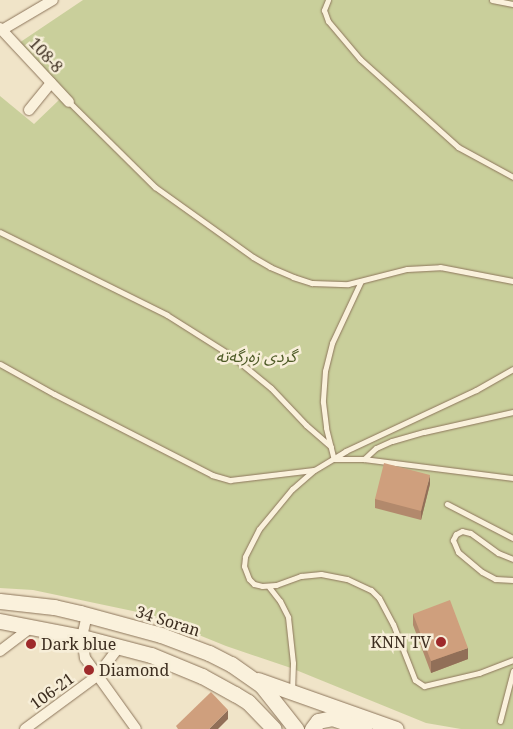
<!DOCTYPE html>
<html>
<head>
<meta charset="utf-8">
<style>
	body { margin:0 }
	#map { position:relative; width:513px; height:729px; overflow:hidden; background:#f0e4c8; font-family:"Noto Serif","Noto Sans Arabic",serif }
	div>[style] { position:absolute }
	.green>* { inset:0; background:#c9cf9b }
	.roads { filter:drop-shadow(0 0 1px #8d765c) drop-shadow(0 0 1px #8d765c) }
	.lane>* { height:5px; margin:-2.5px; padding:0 2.5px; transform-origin:2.5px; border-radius:2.5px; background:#faf1dc }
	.street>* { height:10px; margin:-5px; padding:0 5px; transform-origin:5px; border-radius:5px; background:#faf1dc }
	.secondary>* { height:15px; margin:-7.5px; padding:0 7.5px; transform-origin:7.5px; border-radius:7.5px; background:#faf1dc }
	.wall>* { inset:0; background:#b2896c }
	.shaded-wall>* { inset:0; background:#916f58 }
	.building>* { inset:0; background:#cf9f7d }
	.dots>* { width:14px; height:14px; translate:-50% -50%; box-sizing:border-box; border:2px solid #f7eed8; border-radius:50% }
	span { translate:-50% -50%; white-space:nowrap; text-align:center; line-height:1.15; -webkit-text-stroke:5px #f7eed8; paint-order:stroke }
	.street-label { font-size:16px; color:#3d2e20 }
	.park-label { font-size:16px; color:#4d5a26; font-style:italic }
	.poi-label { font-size:16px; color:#3d2e20 }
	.right { translate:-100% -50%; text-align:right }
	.left { translate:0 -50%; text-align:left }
</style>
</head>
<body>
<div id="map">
	<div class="green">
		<div style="clip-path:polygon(83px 0,513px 0,513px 729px,461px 729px,426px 723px,291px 668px,226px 646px,147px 614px,33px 590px,0 588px,0 96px,34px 124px,59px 100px,16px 45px)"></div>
	</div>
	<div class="roads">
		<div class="lane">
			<div style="left:328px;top:0;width:11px;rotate:112deg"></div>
			<div style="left:324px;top:10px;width:12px;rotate:70deg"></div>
			<div style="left:328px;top:21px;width:50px;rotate:49.9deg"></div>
			<div style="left:360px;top:59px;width:132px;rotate:41.9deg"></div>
			<div style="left:458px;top:147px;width:63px;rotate:28.6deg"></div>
			<div style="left:492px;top:0;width:21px;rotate:11deg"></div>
			<div style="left:69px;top:102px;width:121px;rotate:44.7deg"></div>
			<div style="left:155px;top:187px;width:120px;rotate:35.5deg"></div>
			<div style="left:253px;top:257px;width:20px;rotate:30deg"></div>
			<div style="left:270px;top:267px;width:25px;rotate:23deg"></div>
			<div style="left:293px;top:277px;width:20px;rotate:18deg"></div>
			<div style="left:312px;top:283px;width:36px;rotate:2deg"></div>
			<div style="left:348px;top:284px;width:61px;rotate:-14.3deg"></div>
			<div style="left:407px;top:269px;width:33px;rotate:-3deg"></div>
			<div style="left:440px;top:267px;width:74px;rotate:10.9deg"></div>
			<div style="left:0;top:232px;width:186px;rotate:26.4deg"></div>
			<div style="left:167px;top:315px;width:77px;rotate:32.2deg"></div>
			<div style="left:232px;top:356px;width:50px;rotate:39.4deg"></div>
			<div style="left:271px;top:388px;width:51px;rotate:46.6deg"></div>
			<div style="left:306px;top:425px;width:33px;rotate:41deg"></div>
			<div style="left:361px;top:281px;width:68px;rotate:115.1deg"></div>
			<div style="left:332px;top:343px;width:29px;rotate:104deg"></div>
			<div style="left:325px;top:371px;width:31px;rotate:94deg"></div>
			<div style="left:323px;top:402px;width:26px;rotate:83deg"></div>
			<div style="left:326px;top:428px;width:32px;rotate:76deg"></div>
			<div style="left:334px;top:459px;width:30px"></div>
			<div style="left:364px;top:459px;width:150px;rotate:7.3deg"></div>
			<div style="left:0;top:364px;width:62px;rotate:29.1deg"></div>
			<div style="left:54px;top:394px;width:178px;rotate:27.1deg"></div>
			<div style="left:212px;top:475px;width:19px;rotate:16deg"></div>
			<div style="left:230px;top:480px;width:84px;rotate:-6.9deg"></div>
			<div style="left:513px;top:369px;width:43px;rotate:150.4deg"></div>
			<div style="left:476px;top:390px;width:144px;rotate:154.9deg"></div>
			<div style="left:346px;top:451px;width:37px;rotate:149deg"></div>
			<div style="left:314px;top:470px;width:29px;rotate:139deg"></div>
			<div style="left:292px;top:489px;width:52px;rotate:129.5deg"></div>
			<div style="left:259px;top:529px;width:31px;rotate:117deg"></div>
			<div style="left:245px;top:557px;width:9px;rotate:96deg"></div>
			<div style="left:244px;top:566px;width:14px;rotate:69deg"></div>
			<div style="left:249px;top:579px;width:7px;rotate:45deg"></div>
			<div style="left:254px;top:584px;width:8px;rotate:14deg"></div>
			<div style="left:262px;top:586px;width:14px;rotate:-4deg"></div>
			<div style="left:276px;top:585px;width:27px;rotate:-20deg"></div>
			<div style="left:301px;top:576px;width:20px;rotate:-6deg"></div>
			<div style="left:321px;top:574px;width:26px;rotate:11deg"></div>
			<div style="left:347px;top:579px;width:26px;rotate:25deg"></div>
			<div style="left:371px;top:590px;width:11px;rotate:45deg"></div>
			<div style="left:379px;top:598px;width:30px;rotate:62deg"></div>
			<div style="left:393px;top:624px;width:60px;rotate:68.6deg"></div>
			<div style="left:415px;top:680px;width:11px;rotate:34deg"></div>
			<div style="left:424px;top:686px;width:57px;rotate:-13.3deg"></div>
			<div style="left:479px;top:673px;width:36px;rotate:-21deg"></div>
			<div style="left:364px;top:459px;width:16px;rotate:-43deg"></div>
			<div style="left:376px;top:448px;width:17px;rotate:-24deg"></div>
			<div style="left:392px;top:441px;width:33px;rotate:-16deg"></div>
			<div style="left:424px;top:432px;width:91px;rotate:-12.7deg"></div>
			<div style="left:447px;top:504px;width:74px;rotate:27.3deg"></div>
			<div style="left:513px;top:559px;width:16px;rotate:-158deg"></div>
			<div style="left:498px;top:553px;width:34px;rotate:-144deg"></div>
			<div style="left:470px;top:533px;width:8px;rotate:-166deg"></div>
			<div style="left:462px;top:531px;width:7px;rotate:153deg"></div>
			<div style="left:456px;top:534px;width:7px;rotate:117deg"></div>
			<div style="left:453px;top:540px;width:13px;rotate:67deg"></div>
			<div style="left:458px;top:552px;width:31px;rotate:40deg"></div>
			<div style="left:482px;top:572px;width:15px;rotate:28deg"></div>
			<div style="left:495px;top:579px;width:18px;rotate:3deg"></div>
			<div style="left:269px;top:587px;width:18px;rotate:52deg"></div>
			<div style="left:280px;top:601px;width:18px;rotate:63deg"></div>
			<div style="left:288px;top:617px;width:46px;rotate:83.8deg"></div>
			<div style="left:293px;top:663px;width:27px;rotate:92deg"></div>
			<div style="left:500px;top:721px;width:52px;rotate:-75.4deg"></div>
		</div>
		<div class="street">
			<div style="left:0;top:28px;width:101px;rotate:47deg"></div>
			<div style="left:2px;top:30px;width:59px;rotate:-30.5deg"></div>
			<div style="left:29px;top:110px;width:35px;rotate:-51deg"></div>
			<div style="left:87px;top:615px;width:23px;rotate:103deg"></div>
			<div style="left:82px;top:637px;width:21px;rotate:82deg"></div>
			<div style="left:85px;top:658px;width:87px;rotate:54.3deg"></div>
			<div style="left:0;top:651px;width:41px;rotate:-37.1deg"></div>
			<div style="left:25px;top:729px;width:89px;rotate:-36.4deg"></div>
			<div style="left:97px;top:676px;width:38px;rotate:-53deg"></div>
		</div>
		<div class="secondary">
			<div style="left:0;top:601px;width:54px;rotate:6.3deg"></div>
			<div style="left:54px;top:607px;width:27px;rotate:13deg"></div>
			<div style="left:80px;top:613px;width:84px;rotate:15.2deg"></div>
			<div style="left:161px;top:635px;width:51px;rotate:20.6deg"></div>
			<div style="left:209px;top:653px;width:25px;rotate:27deg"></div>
			<div style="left:231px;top:664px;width:38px;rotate:35deg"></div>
			<div style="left:262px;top:686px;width:55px;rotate:51.7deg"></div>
			<div style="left:0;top:621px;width:84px;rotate:11deg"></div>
			<div style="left:82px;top:637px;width:71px;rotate:14.6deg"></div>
			<div style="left:151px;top:655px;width:55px;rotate:22.4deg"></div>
			<div style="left:202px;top:676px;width:38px;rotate:29deg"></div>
			<div style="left:235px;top:694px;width:15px;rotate:32deg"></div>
			<div style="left:248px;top:702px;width:37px;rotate:46deg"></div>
			<div style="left:258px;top:680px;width:146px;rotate:19.5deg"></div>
			<div style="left:312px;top:729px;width:10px;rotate:-53deg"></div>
			<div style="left:318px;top:721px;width:14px;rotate:-12deg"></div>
			<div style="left:332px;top:718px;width:34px;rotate:19deg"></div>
		</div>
	</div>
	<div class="wall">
		<div style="clip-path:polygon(430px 484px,421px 520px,375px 508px,375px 499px)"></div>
		<div style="clip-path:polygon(413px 614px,468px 659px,431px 673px,413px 625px)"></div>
	</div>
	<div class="shaded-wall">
		<div style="clip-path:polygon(430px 475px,430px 484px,421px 520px,421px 511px)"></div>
		<div style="clip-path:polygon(468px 648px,468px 659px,431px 673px,431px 661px)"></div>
		<div style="clip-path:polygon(228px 710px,228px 719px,218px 729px,209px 729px)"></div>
	</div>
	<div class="building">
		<div style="clip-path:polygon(384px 463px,430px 475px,421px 511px,375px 499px)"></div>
		<div style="clip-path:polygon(450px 600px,468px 648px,431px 661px,413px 614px)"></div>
		<div style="clip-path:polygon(211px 692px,228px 710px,209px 729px,178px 729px,176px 726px)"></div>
	</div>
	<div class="dots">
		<div style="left:441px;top:642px;background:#9e2a2b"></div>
		<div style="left:31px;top:644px;background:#9e2a2b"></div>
		<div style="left:89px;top:670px;background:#9e2a2b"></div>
	</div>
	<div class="street-label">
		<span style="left:46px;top:55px;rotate:47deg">108-8</span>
		<span style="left:168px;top:621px;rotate:18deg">34 Soran</span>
		<span style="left:52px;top:691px;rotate:-36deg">106-21</span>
	</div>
	<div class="park-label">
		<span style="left:256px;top:356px">گردی زەرگەتە</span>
	</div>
	<div class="poi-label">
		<span class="right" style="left:431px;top:642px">KNN TV</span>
		<span class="left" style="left:41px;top:644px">Dark blue</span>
		<span class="left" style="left:99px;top:670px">Diamond</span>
	</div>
</div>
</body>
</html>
